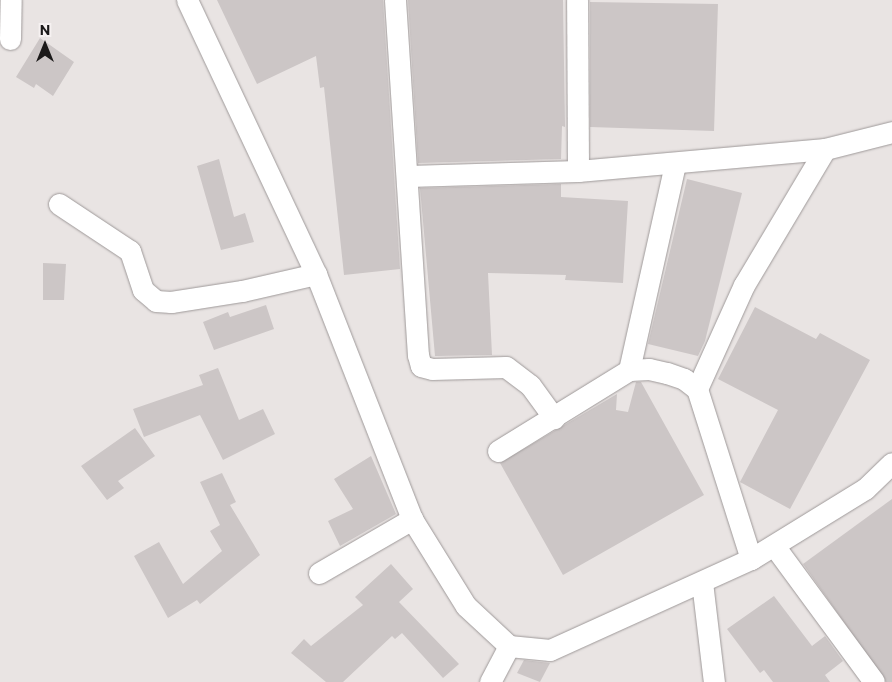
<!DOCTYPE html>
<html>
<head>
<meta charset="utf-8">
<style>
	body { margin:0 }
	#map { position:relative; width:892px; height:682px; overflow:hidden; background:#e9e4e3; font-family:Commissioner,sans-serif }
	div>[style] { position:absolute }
	.building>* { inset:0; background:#ccc6c6 }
	.roads { filter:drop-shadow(0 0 1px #9e9999) drop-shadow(0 0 1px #9e9999) }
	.minor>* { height:21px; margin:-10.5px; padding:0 10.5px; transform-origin:10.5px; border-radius:10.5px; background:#fff }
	span { translate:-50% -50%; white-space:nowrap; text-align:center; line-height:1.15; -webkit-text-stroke:4px #f6f1f1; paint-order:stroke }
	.north { position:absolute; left:20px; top:20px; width:50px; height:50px; -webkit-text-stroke:4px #f6f1f1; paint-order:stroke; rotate:0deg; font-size:14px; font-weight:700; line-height:20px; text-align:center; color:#1c1a1a }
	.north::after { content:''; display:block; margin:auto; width:18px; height:22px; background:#1c1a1a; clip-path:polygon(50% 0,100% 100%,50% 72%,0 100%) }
</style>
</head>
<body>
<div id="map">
	<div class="building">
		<div style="clip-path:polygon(217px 0,383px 0,400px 269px,344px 275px,324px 87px,320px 88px,316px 56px,257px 84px)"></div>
		<div style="clip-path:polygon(408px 0,563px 0,565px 127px,562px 126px,561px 159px,418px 163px)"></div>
		<div style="clip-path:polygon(590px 2px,718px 4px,714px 131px,590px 127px)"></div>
		<div style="clip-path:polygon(40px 38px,74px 62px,53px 96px,36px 84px,34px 88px,16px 77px)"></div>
		<div style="clip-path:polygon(219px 159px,234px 217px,245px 213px,254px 242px,221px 250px,197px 166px)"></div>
		<div style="clip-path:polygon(687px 179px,742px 193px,705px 341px,698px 356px,648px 344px)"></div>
		<div style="clip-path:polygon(561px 184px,561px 197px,628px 201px,623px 283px,565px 280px,566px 275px,488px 273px,492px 355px,435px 356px,420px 188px)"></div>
		<div style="clip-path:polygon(43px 263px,66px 264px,64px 300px,43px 300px)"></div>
		<div style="clip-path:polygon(266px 305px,274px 329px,214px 350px,203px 322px,228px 312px,230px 317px)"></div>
		<div style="clip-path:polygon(755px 307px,816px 339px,820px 333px,870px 360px,790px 509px,740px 482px,778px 410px,718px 379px)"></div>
		<div style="clip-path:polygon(218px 368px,239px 420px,263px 409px,275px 434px,223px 460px,200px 415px,144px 437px,133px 409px,203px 385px,199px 375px)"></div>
		<div style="clip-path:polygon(636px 382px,641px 382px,704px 495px,563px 575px,500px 463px,617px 394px,616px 410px,628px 412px)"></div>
		<div style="clip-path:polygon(135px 428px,155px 456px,118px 481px,124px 488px,107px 500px,81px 466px)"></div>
		<div style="clip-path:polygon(371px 456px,396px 514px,340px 546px,328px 521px,353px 509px,334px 479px)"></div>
		<div style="clip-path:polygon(222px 473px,236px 502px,230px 505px,260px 555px,200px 604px,197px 600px,168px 618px,134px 556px,159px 542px,183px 584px,222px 551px,210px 531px,220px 525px,200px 482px)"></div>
		<div style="clip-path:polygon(892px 499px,892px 682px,886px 682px,803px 564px)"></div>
		<div style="clip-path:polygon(391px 564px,413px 589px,399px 602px,459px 664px,443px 678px,402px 633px,395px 639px,392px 636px,343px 682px,326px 682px,291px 653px,304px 639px,311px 646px,363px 605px,355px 597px)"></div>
		<div style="clip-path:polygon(774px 596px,812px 646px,825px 636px,843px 661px,825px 675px,830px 682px,773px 682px,764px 670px,760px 673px,727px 629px)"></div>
		<div style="clip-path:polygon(524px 660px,550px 663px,540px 682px,517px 673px)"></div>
	</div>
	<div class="roads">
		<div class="minor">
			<div style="left:187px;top:0;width:303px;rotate:64.8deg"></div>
			<div style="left:316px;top:274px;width:263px;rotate:68.6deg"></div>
			<div style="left:412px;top:519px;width:102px;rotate:58.2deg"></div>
			<div style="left:466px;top:606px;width:59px;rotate:42.9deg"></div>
			<div style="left:509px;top:646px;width:41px;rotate:5.6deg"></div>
			<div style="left:550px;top:650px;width:221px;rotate:-24.4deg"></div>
			<div style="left:751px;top:559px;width:134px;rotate:-31.6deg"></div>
			<div style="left:865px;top:489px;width:37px;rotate:-44deg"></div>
			<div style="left:395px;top:0;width:356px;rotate:86.3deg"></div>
			<div style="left:418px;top:355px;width:11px;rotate:75deg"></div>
			<div style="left:421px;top:366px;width:11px;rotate:15deg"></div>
			<div style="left:432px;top:369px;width:74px;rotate:-1.5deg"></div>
			<div style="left:506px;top:367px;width:30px;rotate:37deg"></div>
			<div style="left:530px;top:385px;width:41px;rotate:54deg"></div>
			<div style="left:10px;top:39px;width:39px;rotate:-89deg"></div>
			<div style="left:578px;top:171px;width:248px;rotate:-5.1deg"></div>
			<div style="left:825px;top:149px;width:69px;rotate:-14.2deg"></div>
			<div style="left:408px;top:176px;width:170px;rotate:-1.7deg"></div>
			<div style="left:578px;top:171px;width:171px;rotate:-90.3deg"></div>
			<div style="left:59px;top:204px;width:85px;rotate:33.5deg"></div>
			<div style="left:130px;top:251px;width:41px;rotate:71.6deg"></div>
			<div style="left:143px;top:290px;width:17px;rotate:40deg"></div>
			<div style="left:156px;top:301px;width:15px;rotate:4deg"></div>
			<div style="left:171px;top:302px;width:72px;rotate:-8.8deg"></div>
			<div style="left:242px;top:291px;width:76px;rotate:-12.9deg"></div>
			<div style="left:629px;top:370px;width:211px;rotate:-77.4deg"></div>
			<div style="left:498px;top:451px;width:154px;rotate:-31.7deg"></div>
			<div style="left:629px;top:370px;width:20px;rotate:-3deg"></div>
			<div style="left:649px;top:369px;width:18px;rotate:13deg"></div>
			<div style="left:667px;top:373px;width:18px;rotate:19deg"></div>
			<div style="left:684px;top:379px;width:16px;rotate:38deg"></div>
			<div style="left:775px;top:547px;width:167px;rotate:53.7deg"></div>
			<div style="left:751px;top:559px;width:178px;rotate:-107.6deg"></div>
			<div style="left:697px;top:389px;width:114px;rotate:-65.7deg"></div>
			<div style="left:744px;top:285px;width:158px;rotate:-59.2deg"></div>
			<div style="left:319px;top:573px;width:108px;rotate:-30.1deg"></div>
			<div style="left:702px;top:582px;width:101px;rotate:83.2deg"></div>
			<div style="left:490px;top:682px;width:41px;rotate:-62.2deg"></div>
		</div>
	</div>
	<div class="north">N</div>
</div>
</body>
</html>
